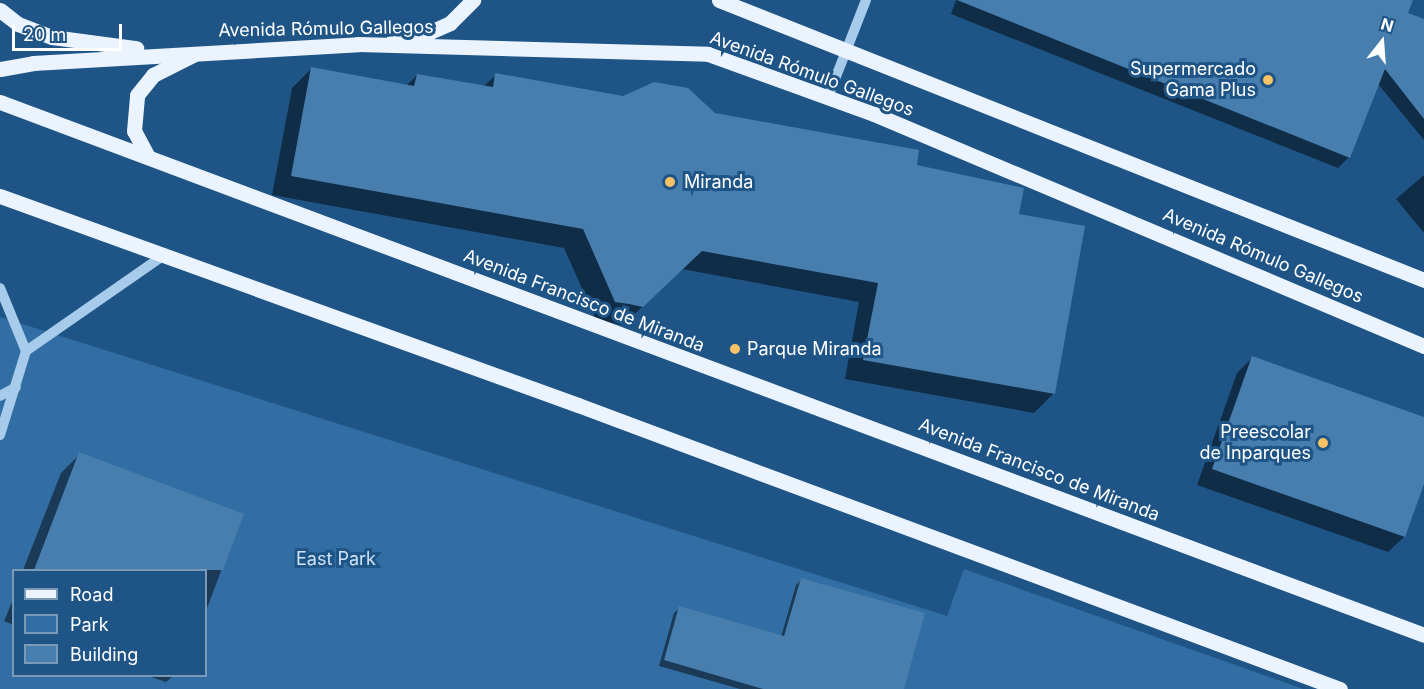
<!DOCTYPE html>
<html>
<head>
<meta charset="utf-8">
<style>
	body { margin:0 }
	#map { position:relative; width:1424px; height:689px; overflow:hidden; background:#1f5586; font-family:Inter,sans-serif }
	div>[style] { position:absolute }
	.green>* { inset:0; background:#326ea3 }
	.shadow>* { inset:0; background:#0007 }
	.building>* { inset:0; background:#477eae }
	.minor>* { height:10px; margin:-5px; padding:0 5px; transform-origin:5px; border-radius:5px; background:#a7cbea }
	.major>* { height:15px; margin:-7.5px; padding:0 7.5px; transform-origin:7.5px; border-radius:7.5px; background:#ebf4fe }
	.dots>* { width:16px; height:16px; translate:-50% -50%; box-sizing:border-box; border:3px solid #1f5586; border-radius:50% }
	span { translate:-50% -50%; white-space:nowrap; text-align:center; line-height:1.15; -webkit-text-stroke:6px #1f5586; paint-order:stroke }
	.street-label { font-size:18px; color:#fff }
	.poi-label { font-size:18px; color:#fff }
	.right { translate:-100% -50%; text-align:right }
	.left { translate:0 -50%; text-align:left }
	.park-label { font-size:18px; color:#cce3f8 }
	.legend { position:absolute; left:12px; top:569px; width:195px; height:108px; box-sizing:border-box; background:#1f5586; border:2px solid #7999b6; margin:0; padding:8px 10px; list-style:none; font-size:18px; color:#fff }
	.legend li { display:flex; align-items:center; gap:12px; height:30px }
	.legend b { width:30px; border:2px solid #7999b6 }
	.north { position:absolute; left:1352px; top:12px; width:60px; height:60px; -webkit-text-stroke:4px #1f5586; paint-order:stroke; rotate:17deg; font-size:16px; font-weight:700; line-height:24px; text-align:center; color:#fff }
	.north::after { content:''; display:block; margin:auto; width:21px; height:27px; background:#fff; clip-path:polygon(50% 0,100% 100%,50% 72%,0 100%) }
	.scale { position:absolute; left:12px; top:24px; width:110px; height:27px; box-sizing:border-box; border:3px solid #fff; border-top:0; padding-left:8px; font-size:18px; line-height:21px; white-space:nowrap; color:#fff; -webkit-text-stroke:4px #1f5586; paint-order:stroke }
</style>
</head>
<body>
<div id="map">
	<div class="green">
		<div style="clip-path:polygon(evenodd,0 317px,947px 616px,964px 569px,1303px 689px,0 689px,0 317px,14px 570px,206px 570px,206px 676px,14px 676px,14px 570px)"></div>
	</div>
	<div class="shadow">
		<div style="clip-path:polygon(956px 0,1411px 0,1406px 14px,1424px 21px,1424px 140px,1378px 84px,1349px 157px,1338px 168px,951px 14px)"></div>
		<div style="clip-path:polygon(311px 69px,406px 86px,417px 75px,483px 87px,496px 75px,714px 114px,915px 166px,1022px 189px,1017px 215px,1053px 394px,1034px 413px,845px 379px,859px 302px,682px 269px,623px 325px,596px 320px,564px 248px,272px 195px,292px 88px)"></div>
		<div style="clip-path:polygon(1424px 175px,1424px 233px,1396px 199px)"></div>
		<div style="clip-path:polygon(1253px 357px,1424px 418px,1424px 479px,1404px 537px,1388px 552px,1197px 485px,1237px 373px)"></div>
		<div style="clip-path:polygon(80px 454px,242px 515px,206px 611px,206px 570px,23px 570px,61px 473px)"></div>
		<div style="clip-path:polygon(801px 580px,902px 689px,740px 689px,659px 666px,674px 613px,680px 608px,781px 637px,796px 585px)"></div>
		<div style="clip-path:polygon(14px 597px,14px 625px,4px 621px)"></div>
		<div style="clip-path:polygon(148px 676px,173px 676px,166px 682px)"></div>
	</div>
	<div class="building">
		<div style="clip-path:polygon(957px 0,1413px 0,1408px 13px,1424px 19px,1424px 119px,1385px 69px,1350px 158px)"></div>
		<div style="clip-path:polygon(311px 67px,414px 86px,417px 74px,493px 87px,495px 73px,623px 96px,654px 82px,688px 88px,715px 113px,919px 150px,917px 165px,1024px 188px,1019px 214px,1085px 226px,1055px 394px,863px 360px,878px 283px,702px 251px,643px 307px,629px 304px,615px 302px,583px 229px,291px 176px)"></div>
		<div style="clip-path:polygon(1252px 356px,1424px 417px,1424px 484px,1405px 537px,1212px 469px)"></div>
		<div style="clip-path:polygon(79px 452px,244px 514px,223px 570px,34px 570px)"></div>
		<div style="clip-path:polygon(801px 578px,925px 613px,904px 689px,763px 689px,664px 660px,679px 606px,784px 636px)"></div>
	</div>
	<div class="minor">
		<div style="left:828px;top:97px;width:104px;rotate:-68.6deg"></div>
		<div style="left:0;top:288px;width:68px;rotate:67.6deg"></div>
		<div style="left:26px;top:351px;width:88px;rotate:107.2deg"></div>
		<div style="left:26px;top:351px;width:168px;rotate:-34.8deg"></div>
		<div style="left:0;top:396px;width:18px;rotate:-29deg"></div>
	</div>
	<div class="major">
		<div style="left:719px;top:0;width:759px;rotate:21.66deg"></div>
		<div style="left:0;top:10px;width:23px;rotate:38deg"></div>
		<div style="left:18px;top:24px;width:36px;rotate:21deg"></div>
		<div style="left:52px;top:37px;width:85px;rotate:7.5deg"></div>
		<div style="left:394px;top:38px;width:36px;rotate:-9deg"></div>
		<div style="left:430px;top:32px;width:22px;rotate:-24deg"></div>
		<div style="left:450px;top:23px;width:33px;rotate:-45deg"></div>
		<div style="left:0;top:69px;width:34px;rotate:-10deg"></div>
		<div style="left:33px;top:63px;width:326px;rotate:-3.3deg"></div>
		<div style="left:358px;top:44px;width:350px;rotate:1.6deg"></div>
		<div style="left:708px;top:54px;width:177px;rotate:19.9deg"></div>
		<div style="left:874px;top:114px;width:597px;rotate:22.87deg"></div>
		<div style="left:0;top:102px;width:1520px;rotate:20.52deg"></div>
		<div style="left:147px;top:155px;width:27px;rotate:-118deg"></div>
		<div style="left:134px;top:131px;width:36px;rotate:-85deg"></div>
		<div style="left:137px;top:95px;width:26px;rotate:-51deg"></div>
		<div style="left:153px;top:75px;width:45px;rotate:-26.6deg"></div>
		<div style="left:0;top:196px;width:615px;rotate:19.88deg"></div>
		<div style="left:578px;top:405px;width:813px;rotate:20.44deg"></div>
	</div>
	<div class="dots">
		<div style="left:1268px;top:80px;background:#f9c267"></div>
		<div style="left:670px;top:182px;background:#f9c267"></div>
		<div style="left:735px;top:349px;background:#f9c267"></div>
		<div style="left:1323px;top:443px;background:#f9c267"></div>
	</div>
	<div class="street-label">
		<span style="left:326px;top:29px;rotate:-1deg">Avenida Rómulo Gallegos</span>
		<span style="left:812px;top:74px;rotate:20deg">Avenida Rómulo Gallegos</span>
		<span style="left:1263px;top:256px;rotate:23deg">Avenida Rómulo Gallegos</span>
		<span style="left:584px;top:301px;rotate:21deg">Avenida Francisco de Miranda</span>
		<span style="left:1039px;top:470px;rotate:21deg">Avenida Francisco de Miranda</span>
	</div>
	<div class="poi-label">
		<span class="right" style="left:1256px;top:80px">Supermercado<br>Gama Plus</span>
		<span class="left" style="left:684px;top:182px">Miranda</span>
		<span class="left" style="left:747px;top:349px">Parque Miranda</span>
		<span class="right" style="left:1311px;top:443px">Preescolar<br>de Inparques</span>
	</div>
	<div class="park-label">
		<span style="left:336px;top:559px">East Park</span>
	</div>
	<ul class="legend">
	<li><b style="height:8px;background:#ebf4fe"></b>Road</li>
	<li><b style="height:16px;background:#326ea3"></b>Park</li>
	<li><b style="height:16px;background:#477eae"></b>Building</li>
	</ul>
	<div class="north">N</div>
	<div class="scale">20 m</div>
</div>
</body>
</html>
